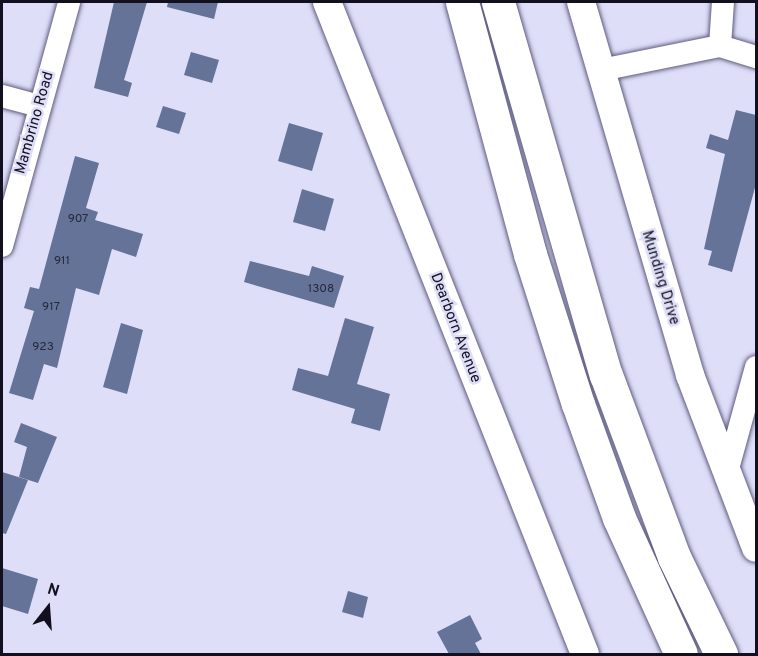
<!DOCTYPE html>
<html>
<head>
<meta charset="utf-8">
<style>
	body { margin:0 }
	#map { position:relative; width:758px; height:656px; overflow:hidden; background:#dedef8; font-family:Overpass,sans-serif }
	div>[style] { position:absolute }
	.building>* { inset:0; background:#647397 }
	.roads { filter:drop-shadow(0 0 2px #5e5c81) drop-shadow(0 0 2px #5e5c81) }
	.minor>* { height:22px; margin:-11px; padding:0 11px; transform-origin:11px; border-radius:11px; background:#fff }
	.major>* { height:28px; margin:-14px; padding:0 14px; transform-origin:14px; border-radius:14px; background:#fff }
	.highway>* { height:33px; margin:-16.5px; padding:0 16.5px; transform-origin:16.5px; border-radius:16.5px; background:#fff }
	span { translate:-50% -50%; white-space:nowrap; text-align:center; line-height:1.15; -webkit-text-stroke:5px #dedef8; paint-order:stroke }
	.number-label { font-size:12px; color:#26293d }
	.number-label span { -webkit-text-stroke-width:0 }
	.street-label { font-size:15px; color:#12101f }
	.frame { position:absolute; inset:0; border:3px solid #12101f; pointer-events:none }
	.north { position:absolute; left:18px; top:578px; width:60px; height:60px; -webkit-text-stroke:4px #dedef8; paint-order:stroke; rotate:17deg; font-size:16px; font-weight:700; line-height:24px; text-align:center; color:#12101f }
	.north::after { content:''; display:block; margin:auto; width:21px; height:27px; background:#12101f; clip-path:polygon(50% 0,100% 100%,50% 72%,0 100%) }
</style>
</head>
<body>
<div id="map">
	<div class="building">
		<div style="clip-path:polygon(114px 2px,147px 2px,124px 80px,132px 83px,128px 97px,94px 88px)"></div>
		<div style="clip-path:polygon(168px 2px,218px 2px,214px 19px,167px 7px)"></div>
		<div style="clip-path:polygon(191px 52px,219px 60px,212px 83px,184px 75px)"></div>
		<div style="clip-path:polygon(163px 106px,186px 113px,179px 134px,156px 127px)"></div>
		<div style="clip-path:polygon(736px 110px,756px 115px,756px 184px,732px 272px,708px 265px,712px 251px,704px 249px,725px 154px,706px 148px,710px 134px,728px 140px)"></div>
		<div style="clip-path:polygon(289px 123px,323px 133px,312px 171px,278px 161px)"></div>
		<div style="clip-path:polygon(75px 156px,99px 163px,86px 208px,98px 212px,95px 220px,143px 234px,136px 257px,112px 249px,99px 295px,76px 288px,57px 368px,44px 364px,33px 400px,9px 393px,34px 311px,24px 308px,30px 287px,39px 289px)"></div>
		<div style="clip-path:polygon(302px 189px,334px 199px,325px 231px,293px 222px)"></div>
		<div style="clip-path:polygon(250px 261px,309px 276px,312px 266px,344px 276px,334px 308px,244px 282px)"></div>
		<div style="clip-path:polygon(345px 318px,374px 327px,357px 384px,390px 394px,380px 431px,351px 423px,355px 409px,292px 390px,298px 368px,328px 376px)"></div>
		<div style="clip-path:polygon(121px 323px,143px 330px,127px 394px,103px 387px)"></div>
		<div style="clip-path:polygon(21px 423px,57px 437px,38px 483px,19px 477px,27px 447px,14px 442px)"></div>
		<div style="clip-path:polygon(2px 472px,28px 480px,6px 534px,2px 533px)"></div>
		<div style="clip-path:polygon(2px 568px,38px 579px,28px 614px,2px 606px)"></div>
		<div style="clip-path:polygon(348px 591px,368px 597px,363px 618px,342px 612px)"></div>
		<div style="clip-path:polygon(470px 615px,482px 639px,475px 643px,481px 654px,449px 654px,437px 632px)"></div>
	</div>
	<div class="roads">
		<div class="minor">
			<div style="left:720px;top:46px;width:44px;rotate:-86.1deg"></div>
			<div style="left:601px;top:70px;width:121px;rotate:-11.4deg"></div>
			<div style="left:720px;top:46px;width:38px;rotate:17deg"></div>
			<div style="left:2px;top:96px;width:39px;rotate:15deg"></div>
			<div style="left:2px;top:246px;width:253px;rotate:-74.6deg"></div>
			<div style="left:726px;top:476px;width:113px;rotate:-74.6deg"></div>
		</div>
		<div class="major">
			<div style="left:327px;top:2px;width:701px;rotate:68.41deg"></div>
			<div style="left:581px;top:2px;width:389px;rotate:73.7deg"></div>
			<div style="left:690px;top:375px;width:185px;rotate:69.1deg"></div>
		</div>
		<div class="highway">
			<div style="left:462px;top:2px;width:261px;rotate:74.9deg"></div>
			<div style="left:530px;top:254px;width:157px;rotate:72.3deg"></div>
			<div style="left:578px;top:404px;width:121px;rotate:70.2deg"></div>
			<div style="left:619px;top:518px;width:149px;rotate:65.5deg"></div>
			<div style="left:498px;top:2px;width:388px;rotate:73.9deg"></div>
			<div style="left:606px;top:375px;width:194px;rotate:69.5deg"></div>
			<div style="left:674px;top:557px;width:108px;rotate:64.1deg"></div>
		</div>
	</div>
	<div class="number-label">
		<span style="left:78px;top:220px">907</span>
		<span style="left:62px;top:262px">911</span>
		<span style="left:321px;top:290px">1308</span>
		<span style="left:51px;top:308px">917</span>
		<span style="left:43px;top:348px">923</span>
	</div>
	<div class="street-label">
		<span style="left:35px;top:123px;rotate:-74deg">Mambrino Road</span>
		<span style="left:660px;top:278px;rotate:73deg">Munding Drive</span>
		<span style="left:455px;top:328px;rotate:69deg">Dearborn Avenue</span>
	</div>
	<div class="frame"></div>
	<div class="north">N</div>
</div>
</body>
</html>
